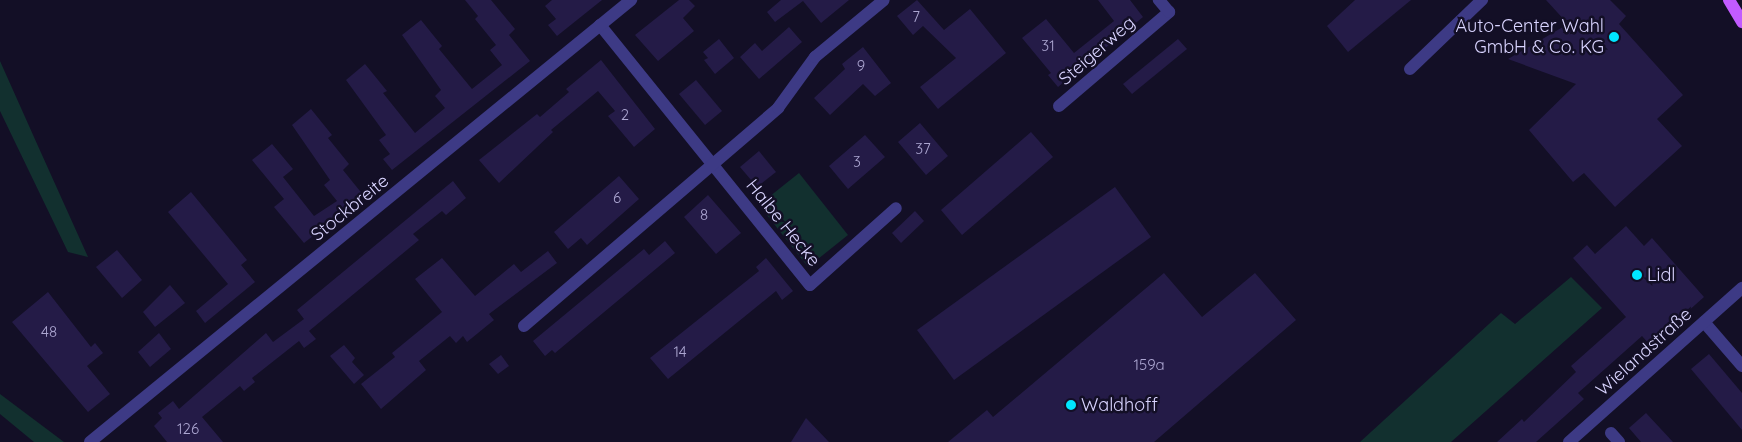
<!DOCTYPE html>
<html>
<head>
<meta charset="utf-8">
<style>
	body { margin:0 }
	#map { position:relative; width:1742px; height:442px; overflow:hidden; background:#130f26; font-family:Quicksand,sans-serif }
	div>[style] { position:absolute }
	.green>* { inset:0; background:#12302f }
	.building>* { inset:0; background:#241b47 }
	.minor>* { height:12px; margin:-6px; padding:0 6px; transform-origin:6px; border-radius:6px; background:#3d3a85 }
	.major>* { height:12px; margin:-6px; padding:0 6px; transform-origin:6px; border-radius:6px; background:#c25bff }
	.dots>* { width:14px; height:14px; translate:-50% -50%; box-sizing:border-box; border:2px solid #130f26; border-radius:50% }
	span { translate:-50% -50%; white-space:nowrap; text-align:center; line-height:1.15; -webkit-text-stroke:5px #130f26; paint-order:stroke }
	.number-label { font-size:15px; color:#aca6d1 }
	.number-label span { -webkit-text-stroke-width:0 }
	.poi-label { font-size:18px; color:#d9d4ff }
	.right { translate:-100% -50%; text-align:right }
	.left { translate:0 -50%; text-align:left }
	.street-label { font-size:18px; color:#d9d4ff }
</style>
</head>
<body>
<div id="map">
	<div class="green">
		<div style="clip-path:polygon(0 61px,38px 146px,88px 257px,68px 252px,0 111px)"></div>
		<div style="clip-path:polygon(799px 173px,848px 235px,808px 267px,759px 205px)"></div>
		<div style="clip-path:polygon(1571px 277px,1602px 308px,1451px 442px,1360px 442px,1501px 313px,1515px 324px)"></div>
		<div style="clip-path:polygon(0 394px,64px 442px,34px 442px,0 414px)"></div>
	</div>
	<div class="building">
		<div style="clip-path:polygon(465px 0,491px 0,515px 29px,509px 35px,530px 61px,392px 170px,383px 159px,390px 154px,379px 140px,386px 135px,346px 80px,365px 64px,387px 91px,383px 93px,415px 133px,445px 108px,435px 96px,441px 90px,402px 35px,421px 20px,442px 46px,439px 49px,472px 89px,502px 65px,490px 50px,496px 45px,475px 19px,478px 16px)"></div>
		<div style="clip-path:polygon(552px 0,602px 0,557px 36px,548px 25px,556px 19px,545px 6px)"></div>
		<div style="clip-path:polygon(679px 0,689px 0,695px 6px,683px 18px,694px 31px,658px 61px,635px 35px)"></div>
		<div style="clip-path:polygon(781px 0,849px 0,821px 23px,803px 1px,775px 22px,767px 12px)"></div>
		<div style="clip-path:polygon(917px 0,944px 30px,970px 9px,1006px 53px,938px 109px,920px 87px,956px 58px,923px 26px,913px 35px,897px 16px)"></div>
		<div style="clip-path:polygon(1098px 0,1130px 0,1143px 17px,1058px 87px,1048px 75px,1051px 73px,1022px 38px,1046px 19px,1074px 53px,1114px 21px)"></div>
		<div style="clip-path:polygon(1355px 0,1411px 0,1348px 52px,1327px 26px)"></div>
		<div style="clip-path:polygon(1546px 0,1610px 0,1626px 16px,1619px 24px,1683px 95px,1657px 119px,1682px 146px,1615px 207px,1584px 173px,1573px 182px,1529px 130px,1576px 84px,1508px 59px,1568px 24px)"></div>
		<div style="clip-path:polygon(789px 27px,802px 42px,759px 79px,740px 57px,755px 43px,762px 51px)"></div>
		<div style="clip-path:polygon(719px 39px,734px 58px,715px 74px,704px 60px,708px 58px,703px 52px)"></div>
		<div style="clip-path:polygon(1178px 39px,1187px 49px,1132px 94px,1123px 84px)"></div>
		<div style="clip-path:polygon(863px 47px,891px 83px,875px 96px,863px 84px,830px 115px,814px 98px,845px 69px,842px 64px)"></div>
		<div style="clip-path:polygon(601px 60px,655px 129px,634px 147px,608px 116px,615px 111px,598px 91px,551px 130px,553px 132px,499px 183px,479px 160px,537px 114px,540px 117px,569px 92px,566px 89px)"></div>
		<div style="clip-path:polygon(696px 80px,722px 111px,705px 125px,679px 94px)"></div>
		<div style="clip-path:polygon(311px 109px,332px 135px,328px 138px,349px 164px,343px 170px,364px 196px,304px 243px,274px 207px,284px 199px,252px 160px,272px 144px,293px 169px,283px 177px,314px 216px,337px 201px,324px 185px,330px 180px,292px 125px)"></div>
		<div style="clip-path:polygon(920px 123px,948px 156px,926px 175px,898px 142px)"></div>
		<div style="clip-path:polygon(1031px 132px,1053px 157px,962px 235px,941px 210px)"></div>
		<div style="clip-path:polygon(865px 135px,885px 157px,848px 189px,829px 166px)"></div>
		<div style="clip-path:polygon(759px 151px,776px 172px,757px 187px,740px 167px)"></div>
		<div style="clip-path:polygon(619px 176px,639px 199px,587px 245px,581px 238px,568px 249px,554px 232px)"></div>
		<div style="clip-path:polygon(453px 181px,466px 198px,446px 215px,442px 211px,413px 234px,419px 240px,309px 331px,316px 339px,304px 348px,299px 341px,252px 378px,255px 382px,244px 391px,240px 386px,202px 417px,223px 442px,167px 442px,154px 426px,162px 418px,158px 413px,173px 401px,179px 409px,266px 333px,273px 342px,304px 319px,297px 310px)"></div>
		<div style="clip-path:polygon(1115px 187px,1151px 237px,954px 380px,917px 330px)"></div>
		<div style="clip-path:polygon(191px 192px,247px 260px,241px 265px,255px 282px,205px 323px,196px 311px,228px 284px,168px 212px)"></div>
		<div style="clip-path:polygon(708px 195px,741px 233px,716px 254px,684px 217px)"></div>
		<div style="clip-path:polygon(915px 211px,924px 221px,901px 243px,892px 233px)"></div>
		<div style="clip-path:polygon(1626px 226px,1644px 246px,1652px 238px,1704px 297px,1650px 345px,1642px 336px,1578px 393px,1584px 399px,1536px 442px,1497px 442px,1522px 419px,1524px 422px,1576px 372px,1571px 366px,1626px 317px,1573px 258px,1587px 245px,1595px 254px)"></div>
		<div style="clip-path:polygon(665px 241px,675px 253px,555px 353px,552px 350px,545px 356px,533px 341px,644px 249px,649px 255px)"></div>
		<div style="clip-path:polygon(117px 250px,142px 280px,122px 298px,96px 267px)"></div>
		<div style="clip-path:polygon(548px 251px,557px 263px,489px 314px,494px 320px,467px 342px,463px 336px,456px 343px,450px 336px,419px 361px,426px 370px,381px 409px,361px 384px,395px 357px,392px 353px,442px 312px,415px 279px,442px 258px,475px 296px,514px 264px,521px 272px)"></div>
		<div style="clip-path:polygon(766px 258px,793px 291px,782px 300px,776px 291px,668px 379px,650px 358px,759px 271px,756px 267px)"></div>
		<div style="clip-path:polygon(1164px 273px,1202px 317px,1255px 273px,1296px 320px,1154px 442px,948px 442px,987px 410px,993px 417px)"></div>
		<div style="clip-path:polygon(170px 285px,185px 303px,155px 327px,143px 312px)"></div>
		<div style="clip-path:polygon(48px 292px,91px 347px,95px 343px,103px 353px,87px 366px,110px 394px,88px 412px,12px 322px)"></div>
		<div style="clip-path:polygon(159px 333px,171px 349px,150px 367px,138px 352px)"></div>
		<div style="clip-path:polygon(344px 345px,355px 358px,352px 362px,364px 375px,354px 384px,330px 356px)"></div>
		<div style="clip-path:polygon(1709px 354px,1742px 393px,1742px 430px,1691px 369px)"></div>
		<div style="clip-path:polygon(501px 355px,509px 366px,498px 374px,489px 364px)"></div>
		<div style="clip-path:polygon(1646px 413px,1673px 442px,1641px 442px,1629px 428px)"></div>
		<div style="clip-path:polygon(806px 418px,829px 442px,791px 442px)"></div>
	</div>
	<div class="minor">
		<div style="left:600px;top:25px;width:334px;rotate:51.1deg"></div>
		<div style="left:810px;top:285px;width:115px;rotate:-41.8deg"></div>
		<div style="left:1410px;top:69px;width:100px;rotate:-43.8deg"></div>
		<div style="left:1059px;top:106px;width:145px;rotate:-40.5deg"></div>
		<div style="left:1169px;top:12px;width:16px;rotate:-130deg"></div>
		<div style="left:1704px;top:322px;width:58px;rotate:49.2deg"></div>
		<div style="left:524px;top:326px;width:335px;rotate:-40.6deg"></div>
		<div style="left:778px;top:108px;width:63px;rotate:-54deg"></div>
		<div style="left:815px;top:57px;width:89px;rotate:-39.6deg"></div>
		<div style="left:1611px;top:433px;width:12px;rotate:48deg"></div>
		<div style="left:90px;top:442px;width:699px;rotate:-39.25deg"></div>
		<div style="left:1569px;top:442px;width:232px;rotate:-41.7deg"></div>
	</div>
	<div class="major">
		<div style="left:1729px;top:0;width:26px;rotate:59deg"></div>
	</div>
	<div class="dots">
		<div style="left:1614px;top:37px;background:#00e5ff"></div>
		<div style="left:1637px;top:275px;background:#00e5ff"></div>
		<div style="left:1071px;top:405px;background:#00e5ff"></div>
	</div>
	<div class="number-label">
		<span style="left:916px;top:17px">7</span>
		<span style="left:1048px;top:46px">31</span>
		<span style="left:861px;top:66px">9</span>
		<span style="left:625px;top:115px">2</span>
		<span style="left:923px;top:149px">37</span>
		<span style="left:857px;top:162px">3</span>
		<span style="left:617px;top:198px">6</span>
		<span style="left:704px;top:215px">8</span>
		<span style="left:49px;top:332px">48</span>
		<span style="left:680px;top:352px">14</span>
		<span style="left:1149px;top:365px">159a</span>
		<span style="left:188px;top:429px">126</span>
	</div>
	<div class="poi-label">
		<span class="right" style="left:1604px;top:37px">Auto-Center Wahl<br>GmbH &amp; Co. KG</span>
		<span class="left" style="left:1647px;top:275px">Lidl</span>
		<span class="left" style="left:1081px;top:405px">Waldhoff</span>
	</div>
	<div class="street-label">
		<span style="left:1097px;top:51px;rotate:-41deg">Steigerweg</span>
		<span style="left:350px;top:208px;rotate:-39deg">Stockbreite</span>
		<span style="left:783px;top:223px;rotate:51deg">Halbe Hecke</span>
		<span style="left:1644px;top:352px;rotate:-42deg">Wielandstraße</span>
	</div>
</div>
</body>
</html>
